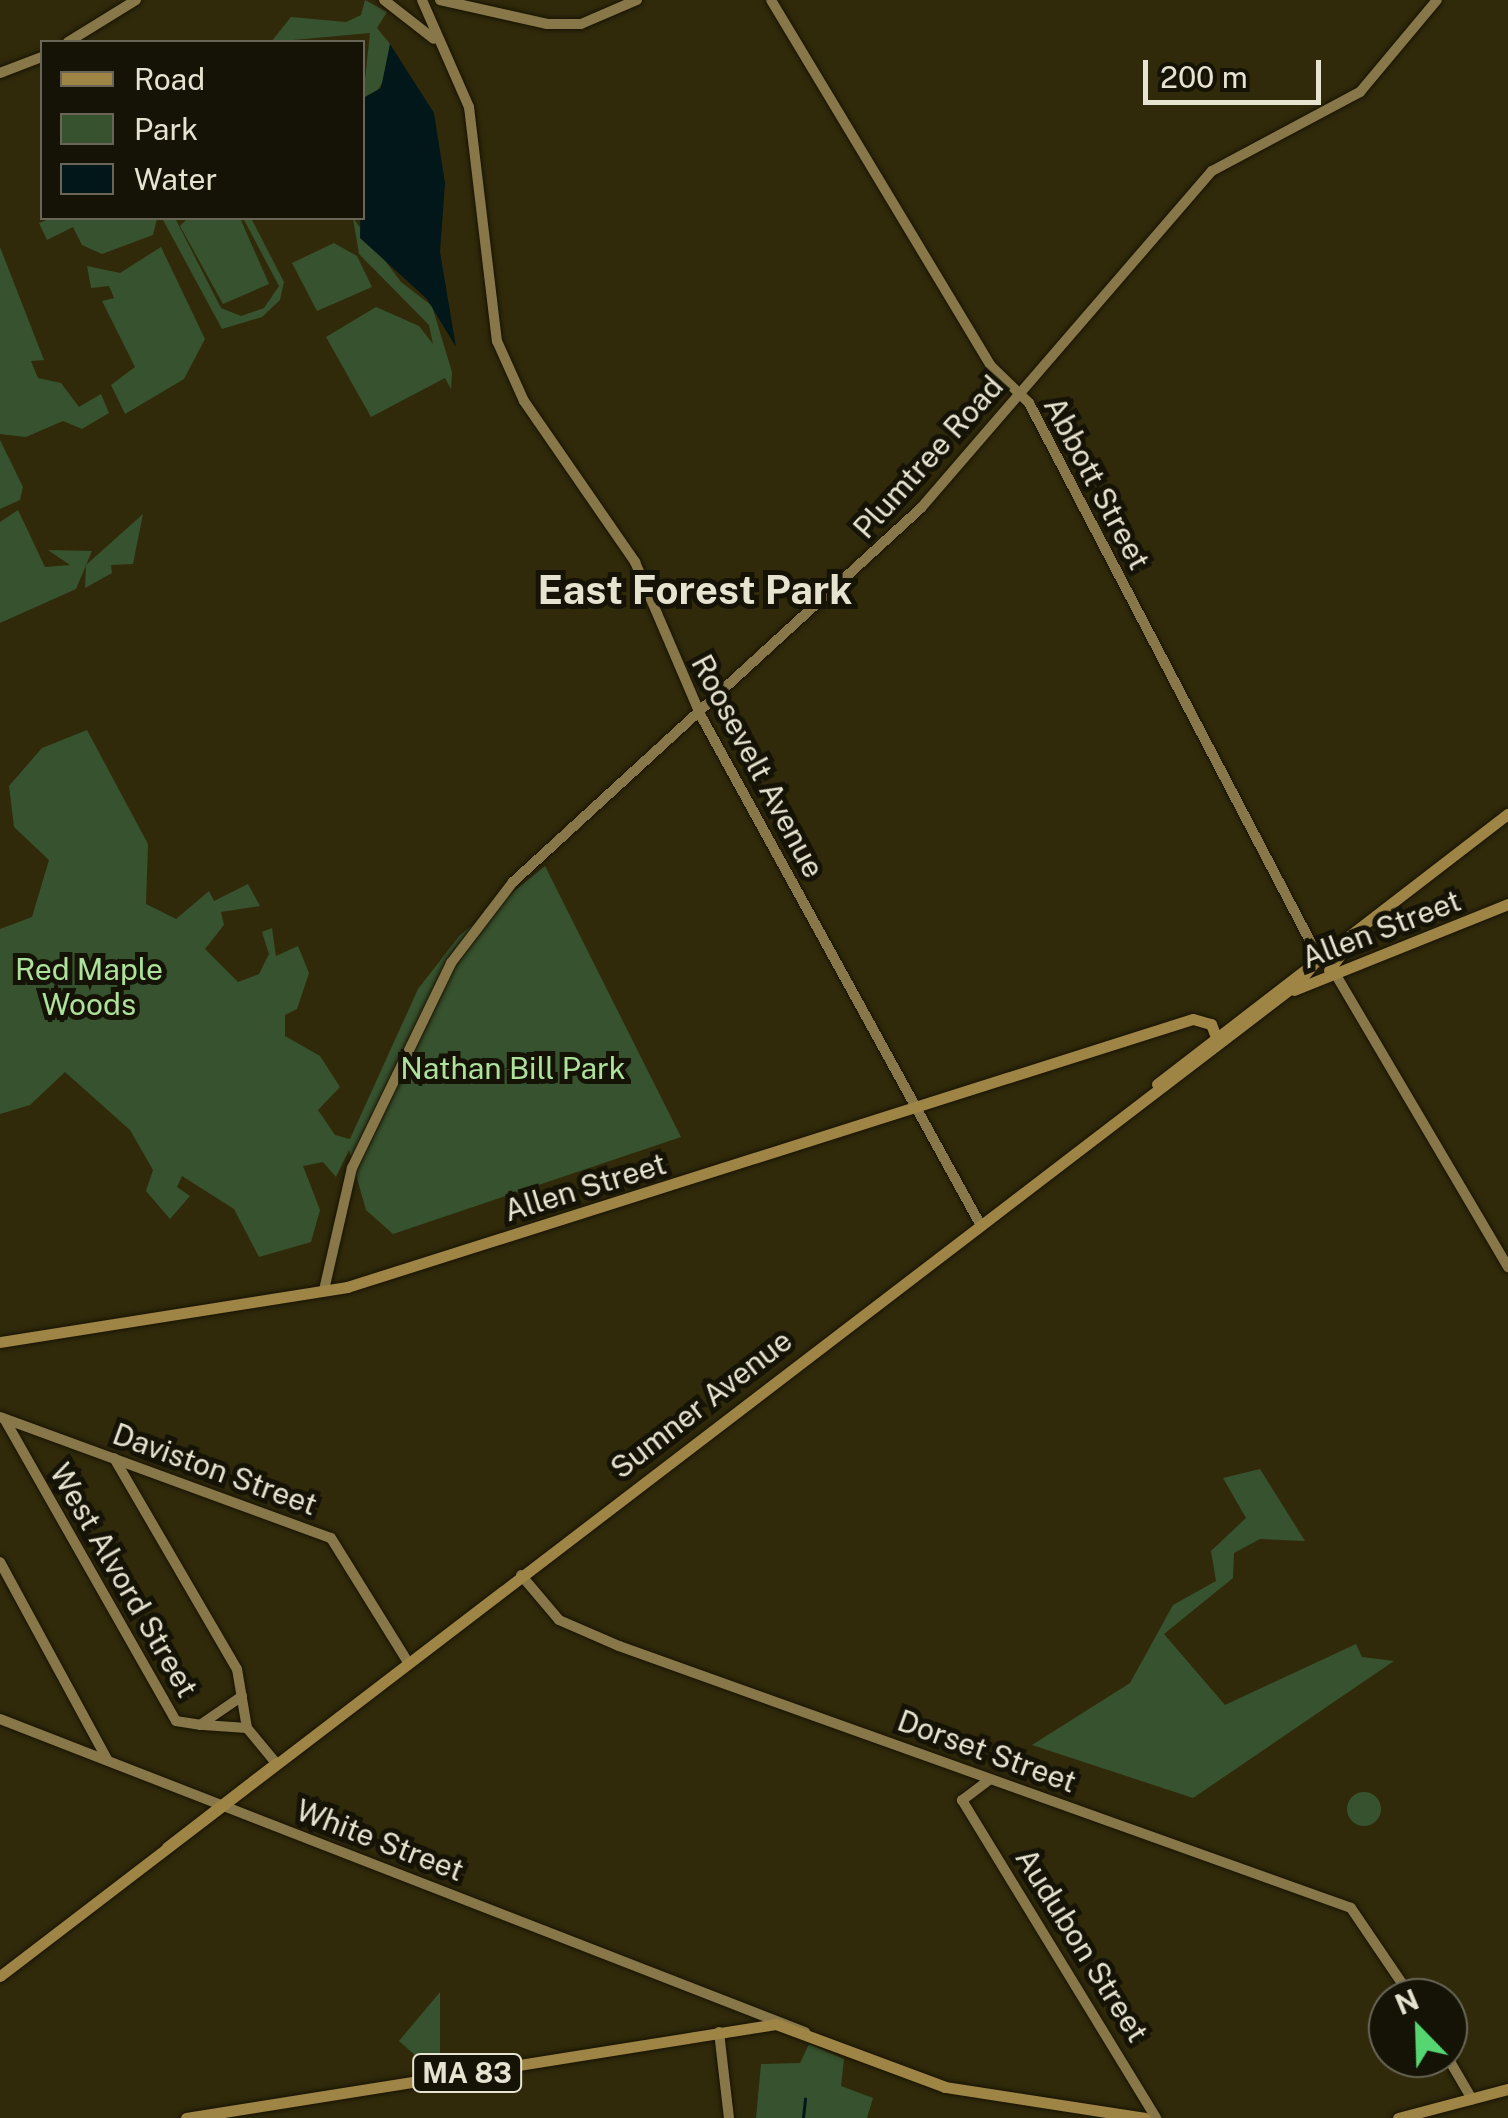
<!DOCTYPE html>
<html>
<head>
<meta charset="utf-8">
<style>
	body { margin:0 }
	#map { position:relative; width:1508px; height:2118px; overflow:hidden; background:#302a0b; font-family:"Public Sans",sans-serif }
	div>[style] { position:absolute }
	.green>* { inset:0; background:#37522e }
	.round { border-radius:50% }
	.water>* { inset:0; background:#01171a }
	.stream>* { height:2.5px; margin:-1.25px; padding:0 1.25px; transform-origin:1.25px; border-radius:1.25px; background:#01171a }
	.roads { filter:drop-shadow(0 0 2px #181300) drop-shadow(0 0 2px #181300) }
	.secondary>* { height:10px; margin:-5px; padding:0 5px; transform-origin:5px; border-radius:5px; background:#887849 }
	.primary>* { height:11px; margin:-5.5px; padding:0 5.5px; transform-origin:5.5px; border-radius:5.5px; background:#9e8445 }
	span { translate:-50% -50%; white-space:nowrap; text-align:center; line-height:1.15; -webkit-text-stroke:10px #151306; paint-order:stroke }
	.shield-label span { padding:2px 8px; background:#151306; border:2px solid; border-radius:8px; -webkit-text-stroke-width:0 }
	.shield-label { font-size:28px; color:#e6e3d1; font-weight:700 }
	.street-label { font-size:30px; color:#e6e3d1 }
	.park-label { font-size:30px; color:#aee19c }
	.district-label { font-size:40px; color:#e6e3d1; font-weight:700 }
	.legend { position:absolute; left:40px; top:40px; width:325px; height:180px; box-sizing:border-box; background:#151306; border:2px solid #696657; margin:0; padding:12px 18px; list-style:none; font-size:30px; color:#e6e3d1 }
	.legend li { display:flex; align-items:center; gap:20px; height:50px }
	.legend b { width:50px; border:2px solid #696657 }
	.north { position:absolute; left:1368px; top:1978px; width:100px; height:100px; box-sizing:border-box; background:#151306; border:2px solid #696657; border-radius:50%; rotate:337deg; font-size:28px; font-weight:700; line-height:40px; text-align:center; color:#e6e3d1 }
	.north::after { content:''; display:block; margin:auto; width:35px; height:45px; background:#56d671; clip-path:polygon(50% 0,100% 100%,50% 72%,0 100%) }
	.scale { position:absolute; left:1143px; top:60px; width:178px; height:45px; box-sizing:border-box; border:5px solid #e6e3d1; border-top:0; padding-left:12px; font-size:30px; line-height:35px; white-space:nowrap; color:#e6e3d1; -webkit-text-stroke:8px #151306; paint-order:stroke }
</style>
</head>
<body>
<div id="map">
	<div class="green">
		<div style="clip-path:polygon(365px 0,387px 12px,377px 28px,390px 44px,387px 75px,374px 96px,363px 98px,370px 33px,271px 42px,291px 17px,346px 22px,361px 15px)"></div>
		<div style="clip-path:polygon(52px 218px,156px 218px,157px 219px,153px 235px,102px 254px,82px 245px,73px 227px,47px 240px,39px 223px)"></div>
		<div style="clip-path:polygon(162px 218px,175px 218px,221px 308px,241px 316px,264px 308px,279px 286px,243px 218px,251px 218px,284px 282px,280px 300px,262px 317px,222px 329px)"></div>
		<div style="clip-path:polygon(188px 218px,240px 218px,269px 284px,223px 304px,180px 226px)"></div>
		<div style="clip-path:polygon(353px 218px,401px 282px,432px 306px,452px 372px,451px 389px,445px 378px,371px 417px,326px 337px,376px 307px,419px 326px,433px 344px,429px 325px,359px 254px)"></div>
		<div style="clip-path:polygon(334px 243px,357px 256px,372px 287px,317px 311px,292px 263px)"></div>
		<div style="clip-path:polygon(0 247px,44px 360px,31px 361px,38px 378px,61px 383px,79px 407px,101px 394px,109px 413px,82px 429px,63px 421px,26px 437px,0 434px)"></div>
		<div style="clip-path:polygon(161px 247px,205px 339px,184px 379px,125px 414px,111px 385px,135px 367px,102px 301px,114px 298px,109px 286px,91px 288px,87px 266px,120px 273px)"></div>
		<div style="clip-path:polygon(0 440px,23px 487px,20px 500px,0 509px)"></div>
		<div style="clip-path:polygon(18px 510px,45px 567px,70px 565px,48px 550px,92px 551px,76px 589px,0 623px,0 522px)"></div>
		<div style="clip-path:polygon(143px 514px,133px 564px,111px 565px,112px 573px,85px 588px,86px 565px)"></div>
		<div style="clip-path:polygon(87px 730px,148px 844px,146px 904px,176px 919px,209px 891px,214px 901px,248px 884px,260px 906px,221px 912px,224px 925px,205px 949px,238px 982px,259px 974px,269px 954px,262px 932px,272px 928px,276px 956px,298px 946px,309px 973px,297px 1009px,285px 1015px,285px 1036px,320px 1056px,340px 1087px,318px 1110px,335px 1135px,350px 1139px,418px 989px,460px 935px,545px 866px,681px 1137px,393px 1234px,366px 1210px,349px 1150px,336px 1177px,323px 1162px,303px 1166px,320px 1210px,311px 1242px,259px 1257px,234px 1209px,182px 1176px,177px 1187px,190px 1196px,170px 1219px,146px 1191px,153px 1170px,130px 1130px,65px 1072px,30px 1105px,0 1114px,0 929px,32px 917px,49px 860px,14px 827px,9px 786px,42px 748px)"></div>
		<div style="clip-path:polygon(1260px 1469px,1305px 1541px,1260px 1539px,1234px 1553px,1233px 1578px,1164px 1634px,1225px 1705px,1356px 1644px,1362px 1657px,1394px 1661px,1193px 1798px,1032px 1745px,1130px 1683px,1173px 1605px,1216px 1581px,1211px 1551px,1246px 1518px,1223px 1478px)"></div>
		<div class="round" style="left:1347px;top:1792px;width:34px;height:34px"></div>
		<div style="clip-path:polygon(440px 1992px,440px 2056px,426px 2065px,399px 2041px)"></div>
		<div style="clip-path:polygon(809px 2044px,844px 2059px,841px 2086px,873px 2098px,867px 2118px,756px 2118px,761px 2064px,800px 2063px)"></div>
	</div>
	<div class="water">
		<div style="clip-path:polygon(390px 44px,434px 113px,445px 183px,440px 252px,456px 347px,427px 299px,360px 238px,363px 98px,381px 88px)"></div>
	</div>
	<div class="stream">
		<div style="left:803px;top:2118px;width:19px;rotate:-84deg"></div>
	</div>
	<div class="roads">
		<div class="secondary">
			<div style="left:384px;top:0;width:63px;rotate:38deg"></div>
			<div style="left:422px;top:0;width:117px;rotate:66.3deg"></div>
			<div style="left:469px;top:107px;width:236px;rotate:83.2deg"></div>
			<div style="left:497px;top:341px;width:66px;rotate:65.8deg"></div>
			<div style="left:524px;top:401px;width:196px;rotate:55.4deg"></div>
			<div style="left:635px;top:562px;width:168px;rotate:66.8deg"></div>
			<div style="left:701px;top:716px;width:577px;rotate:61.22deg"></div>
			<div style="left:440px;top:0;width:110px;rotate:12.6deg"></div>
			<div style="left:547px;top:24px;width:34px"></div>
			<div style="left:581px;top:24px;width:61px;rotate:-23.2deg"></div>
			<div style="left:771px;top:0;width:427px;rotate:59deg"></div>
			<div style="left:991px;top:366px;width:53px;rotate:44.2deg"></div>
			<div style="left:1029px;top:403px;width:631px;rotate:62.42deg"></div>
			<div style="left:68px;top:42px;width:80px;rotate:-31.7deg"></div>
			<div style="left:0;top:73px;width:45px;rotate:-20.9deg"></div>
			<div style="left:1333px;top:970px;width:345px;rotate:59.5deg"></div>
			<div style="left:324px;top:1290px;width:125px;rotate:-77.1deg"></div>
			<div style="left:352px;top:1168px;width:228px;rotate:-64.2deg"></div>
			<div style="left:451px;top:963px;width:102px;rotate:-52.6deg"></div>
			<div style="left:513px;top:882px;width:553px;rotate:-42.51deg"></div>
			<div style="left:921px;top:508px;width:445px;rotate:-49.2deg"></div>
			<div style="left:1212px;top:171px;width:168px;rotate:-28.1deg"></div>
			<div style="left:1360px;top:92px;width:120px;rotate:-50.1deg"></div>
			<div style="left:0;top:1417px;width:352px;rotate:20.1deg"></div>
			<div style="left:331px;top:1538px;width:146px;rotate:58.2deg"></div>
			<div style="left:5px;top:1420px;width:346px;rotate:60.4deg"></div>
			<div style="left:176px;top:1721px;width:24px;rotate:9deg"></div>
			<div style="left:200px;top:1725px;width:51px;rotate:-34.6deg"></div>
			<div style="left:114px;top:1458px;width:244px;rotate:59.8deg"></div>
			<div style="left:237px;top:1669px;width:60px;rotate:80.4deg"></div>
			<div style="left:247px;top:1728px;width:45px;rotate:50.4deg"></div>
			<div style="left:0;top:1562px;width:224px;rotate:61.5deg"></div>
			<div style="left:521px;top:1575px;width:59px;rotate:49.8deg"></div>
			<div style="left:559px;top:1620px;width:65px;rotate:23.4deg"></div>
			<div style="left:619px;top:1646px;width:777px;rotate:19.69deg"></div>
			<div style="left:1351px;top:1908px;width:109px;rotate:55.9deg"></div>
			<div style="left:0;top:1719px;width:864px;rotate:21.25deg"></div>
			<div style="left:203px;top:1725px;width:44px;rotate:3.9deg"></div>
			<div style="left:989px;top:1780px;width:34px;rotate:143deg"></div>
			<div style="left:962px;top:1800px;width:373px;rotate:58.6deg"></div>
			<div style="left:719px;top:2032px;width:87px;rotate:83.4deg"></div>
			<div style="left:1448px;top:2058px;width:48px;rotate:59.7deg"></div>
		</div>
		<div class="primary">
			<div style="left:1329px;top:970px;width:35px;rotate:-53deg"></div>
			<div style="left:1294px;top:990px;width:231px;rotate:-21.9deg"></div>
			<div style="left:1157px;top:1084px;width:443px;rotate:-37.6deg"></div>
			<div style="left:0;top:1342px;width:351px;rotate:-9deg"></div>
			<div style="left:347px;top:1287px;width:887px;rotate:-17.58deg"></div>
			<div style="left:1193px;top:1019px;width:19px;rotate:16deg"></div>
			<div style="left:1211px;top:1024px;width:19px;rotate:69deg"></div>
			<div style="left:167px;top:1847px;width:138px;rotate:-37.6deg"></div>
			<div style="left:0;top:1976px;width:1636px;rotate:-37.42deg"></div>
			<div style="left:1299px;top:982px;width:33px;rotate:-52deg"></div>
			<div style="left:186px;top:2118px;width:597px;rotate:-9.05deg"></div>
			<div style="left:776px;top:2024px;width:180px;rotate:20.4deg"></div>
			<div style="left:945px;top:2087px;width:202px;rotate:8.8deg"></div>
			<div style="left:1398px;top:2118px;width:114px;rotate:-14.8deg"></div>
		</div>
	</div>
	<div class="shield-label">
		<span style="left:467px;top:2073px">MA 83</span>
	</div>
	<div class="street-label">
		<span style="left:928px;top:457px;rotate:-48deg">Plumtree Road</span>
		<span style="left:1097px;top:483px;rotate:62deg">Abbott Street</span>
		<span style="left:758px;top:766px;rotate:62deg">Roosevelt Avenue</span>
		<span style="left:1381px;top:929px;rotate:-21deg">Allen Street</span>
		<span style="left:585px;top:1187px;rotate:-17deg">Allen Street</span>
		<span style="left:701px;top:1404px;rotate:-38deg">Sumner Avenue</span>
		<span style="left:215px;top:1469px;rotate:20deg">Daviston Street</span>
		<span style="left:124px;top:1580px;rotate:60deg">West Alvord Street</span>
		<span style="left:987px;top:1751px;rotate:20deg">Dorset Street</span>
		<span style="left:380px;top:1840px;rotate:21deg">White Street</span>
		<span style="left:1082px;top:1945px;rotate:58deg">Audubon Street</span>
	</div>
	<div class="park-label">
		<span style="left:89px;top:986px">Red Maple<br>Woods</span>
		<span style="left:513px;top:1068px">Nathan Bill Park</span>
	</div>
	<div class="district-label">
		<span style="left:695px;top:590px">East Forest Park</span>
	</div>
	<ul class="legend">
	<li><b style="height:12px;background:#9e8445"></b>Road</li>
	<li><b style="height:28px;background:#37522e"></b>Park</li>
	<li><b style="height:28px;background:#01171a"></b>Water</li>
	</ul>
	<div class="north">N</div>
	<div class="scale">200 m</div>
</div>
</body>
</html>
